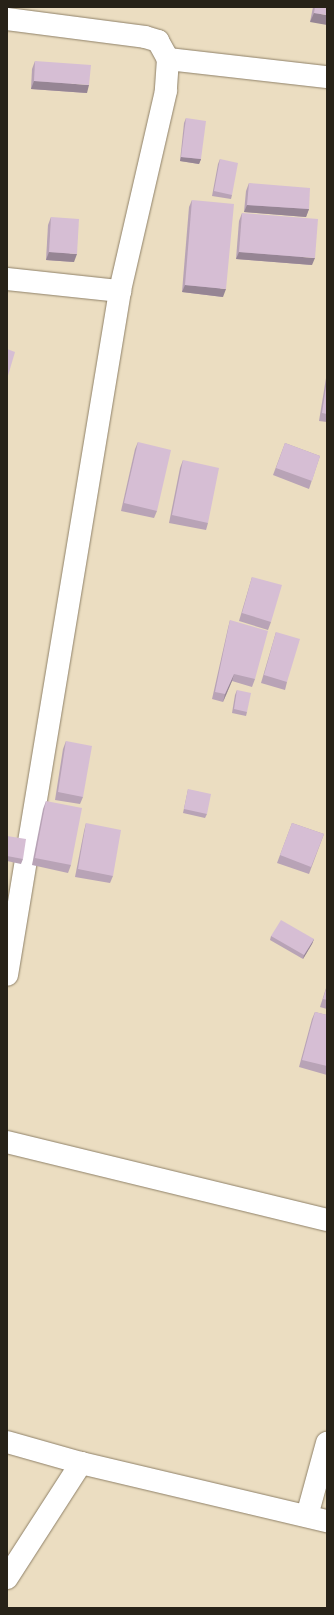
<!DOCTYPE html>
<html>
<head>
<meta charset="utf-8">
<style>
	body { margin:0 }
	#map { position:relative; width:334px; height:1615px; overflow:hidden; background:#ebddc1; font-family:Literata,serif }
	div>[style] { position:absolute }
	.roads { filter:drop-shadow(0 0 1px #8f8168) drop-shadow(0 0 1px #8f8168) }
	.minor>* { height:22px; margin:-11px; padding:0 11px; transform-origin:11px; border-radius:11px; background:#fff }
	.wall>* { inset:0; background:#b8a3b6 }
	.shaded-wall>* { inset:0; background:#968594 }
	.building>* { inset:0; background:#d6bed4 }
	span { translate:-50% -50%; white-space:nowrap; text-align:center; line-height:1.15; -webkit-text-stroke:4px #f9eace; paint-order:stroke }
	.frame { position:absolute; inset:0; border:8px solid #272218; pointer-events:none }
</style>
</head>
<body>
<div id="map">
	<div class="roads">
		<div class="minor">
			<div style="left:7px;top:19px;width:139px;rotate:7.4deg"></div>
			<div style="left:145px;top:37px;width:14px;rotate:17deg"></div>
			<div style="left:158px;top:41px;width:21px;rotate:61deg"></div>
			<div style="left:168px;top:59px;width:32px;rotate:94deg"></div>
			<div style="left:166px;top:91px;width:205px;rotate:103deg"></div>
			<div style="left:120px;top:291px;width:693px;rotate:99.38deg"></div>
			<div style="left:168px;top:59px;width:160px;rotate:6.5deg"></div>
			<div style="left:7px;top:279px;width:114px;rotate:6.1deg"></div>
			<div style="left:7px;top:1142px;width:329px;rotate:13.7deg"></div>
			<div style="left:7px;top:1442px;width:77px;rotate:15.8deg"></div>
			<div style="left:81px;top:1463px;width:253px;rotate:13.3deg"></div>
			<div style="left:307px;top:1516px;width:76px;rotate:-74.7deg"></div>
			<div style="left:7px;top:1578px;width:137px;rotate:-57.2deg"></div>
		</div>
	</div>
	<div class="wall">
		<div style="clip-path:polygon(313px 7px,327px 7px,310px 22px)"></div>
		<div style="clip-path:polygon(35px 61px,87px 93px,31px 89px,32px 69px)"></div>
		<div style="clip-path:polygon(186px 118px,201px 159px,199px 164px,180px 161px,184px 123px)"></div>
		<div style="clip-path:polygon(220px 159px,232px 195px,231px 199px,212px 196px,218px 164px)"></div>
		<div style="clip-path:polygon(249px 183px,309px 209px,306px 217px,244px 212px,246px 191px)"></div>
		<div style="clip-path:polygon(192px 200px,223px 297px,182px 292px,189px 207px)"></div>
		<div style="clip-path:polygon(242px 213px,312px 265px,236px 259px,239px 221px)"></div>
		<div style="clip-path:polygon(51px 217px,74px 262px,46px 260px,48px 225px)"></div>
		<div style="clip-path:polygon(327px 372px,327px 422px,319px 421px)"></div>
		<div style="clip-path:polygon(138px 442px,157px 511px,154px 518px,121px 511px,135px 449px)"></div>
		<div style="clip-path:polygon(285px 443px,320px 456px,309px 489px,273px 475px)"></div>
		<div style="clip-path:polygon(183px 460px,208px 523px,206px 530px,169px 523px,180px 468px)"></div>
		<div style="clip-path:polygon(252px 577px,271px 622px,268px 630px,239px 621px)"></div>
		<div style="clip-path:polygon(230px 620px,255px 679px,252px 687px,232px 681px,223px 702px,212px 699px,228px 628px)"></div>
		<div style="clip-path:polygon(276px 632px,287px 682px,285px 690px,261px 683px)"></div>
		<div style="clip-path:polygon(237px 690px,247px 712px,246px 716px,232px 713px,235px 695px)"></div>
		<div style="clip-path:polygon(66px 741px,83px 797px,80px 804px,55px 800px,63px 749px)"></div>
		<div style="clip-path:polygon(188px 789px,207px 814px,205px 818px,183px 813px,187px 794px)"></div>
		<div style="clip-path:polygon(46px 801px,71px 865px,68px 873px,32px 865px,43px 809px)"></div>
		<div style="clip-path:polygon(86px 823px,113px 876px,110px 883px,75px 877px,84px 831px)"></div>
		<div style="clip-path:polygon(292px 823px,324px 834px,309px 874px,277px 863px)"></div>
		<div style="clip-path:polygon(7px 836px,23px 859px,21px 864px,7px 861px)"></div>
		<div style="clip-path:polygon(271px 936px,314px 939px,312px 944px,303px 959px,270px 940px)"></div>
		<div style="clip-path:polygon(327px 985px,327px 1009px,320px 1007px)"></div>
		<div style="clip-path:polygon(315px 1012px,327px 1015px,327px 1075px,299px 1067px,312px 1019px)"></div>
	</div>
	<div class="shaded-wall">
		<div style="clip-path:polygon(314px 13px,327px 15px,327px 25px,310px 22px)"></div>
		<div style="clip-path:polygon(34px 81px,89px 85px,87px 93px,31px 89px)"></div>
		<div style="clip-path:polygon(181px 157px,201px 159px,199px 164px,180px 161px)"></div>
		<div style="clip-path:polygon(247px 205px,309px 209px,306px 217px,244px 212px)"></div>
		<div style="clip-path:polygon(49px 252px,77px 254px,74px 262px,46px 260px)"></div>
		<div style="clip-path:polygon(239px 252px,315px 258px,312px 265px,236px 259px)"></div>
		<div style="clip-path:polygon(185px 285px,226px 289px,223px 297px,182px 292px)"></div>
		<div style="clip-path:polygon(234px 674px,232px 681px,223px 702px,225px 694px)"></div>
		<div style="clip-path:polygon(314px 939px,312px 944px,303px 959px,304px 955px)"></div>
	</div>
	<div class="building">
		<div style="clip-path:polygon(315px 7px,327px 7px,327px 15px,314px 13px)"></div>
		<div style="clip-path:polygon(35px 61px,91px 65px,89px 85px,34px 81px)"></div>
		<div style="clip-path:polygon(186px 118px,206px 121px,201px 159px,181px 157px)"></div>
		<div style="clip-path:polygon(220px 159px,238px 163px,232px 195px,214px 191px)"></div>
		<div style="clip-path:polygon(249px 183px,310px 188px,309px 209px,247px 205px)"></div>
		<div style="clip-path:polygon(192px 200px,234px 204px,226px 289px,185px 285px)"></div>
		<div style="clip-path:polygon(242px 213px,318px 219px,315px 258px,239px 252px)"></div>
		<div style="clip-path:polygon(51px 217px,79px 219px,77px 254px,49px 252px)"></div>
		<div style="clip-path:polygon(7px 349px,15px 352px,7px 379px)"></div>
		<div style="clip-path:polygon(327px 380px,327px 414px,322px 413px)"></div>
		<div style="clip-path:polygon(138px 442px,171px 450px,157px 511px,124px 503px)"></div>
		<div style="clip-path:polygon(285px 443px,320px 456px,312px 481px,276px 468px)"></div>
		<div style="clip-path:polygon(183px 460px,219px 468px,208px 523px,172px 515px)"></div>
		<div style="clip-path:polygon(252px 577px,282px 585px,271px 622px,242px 613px)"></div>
		<div style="clip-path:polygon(230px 620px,268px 631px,255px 679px,234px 674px,225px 694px,215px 692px)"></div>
		<div style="clip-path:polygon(276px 632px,300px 639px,287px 682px,264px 675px)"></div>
		<div style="clip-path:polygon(237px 690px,251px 693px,247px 712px,234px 709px)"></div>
		<div style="clip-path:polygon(66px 741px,92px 746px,83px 797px,58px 792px)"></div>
		<div style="clip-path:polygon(188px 789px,211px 794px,207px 814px,184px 809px)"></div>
		<div style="clip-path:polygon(46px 801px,82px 808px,71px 865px,35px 858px)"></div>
		<div style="clip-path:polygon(86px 823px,121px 830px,113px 876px,78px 869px)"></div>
		<div style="clip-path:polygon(292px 823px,324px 834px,311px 867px,280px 855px)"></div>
		<div style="clip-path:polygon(7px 836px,26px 839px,23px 859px,7px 856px)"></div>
		<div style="clip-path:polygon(281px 920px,314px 939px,304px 955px,271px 936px)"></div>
		<div style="clip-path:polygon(327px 986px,327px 1000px,323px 999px)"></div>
		<div style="clip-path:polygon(315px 1012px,327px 1015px,327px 1066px,302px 1060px)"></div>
	</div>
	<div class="frame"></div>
</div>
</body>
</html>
